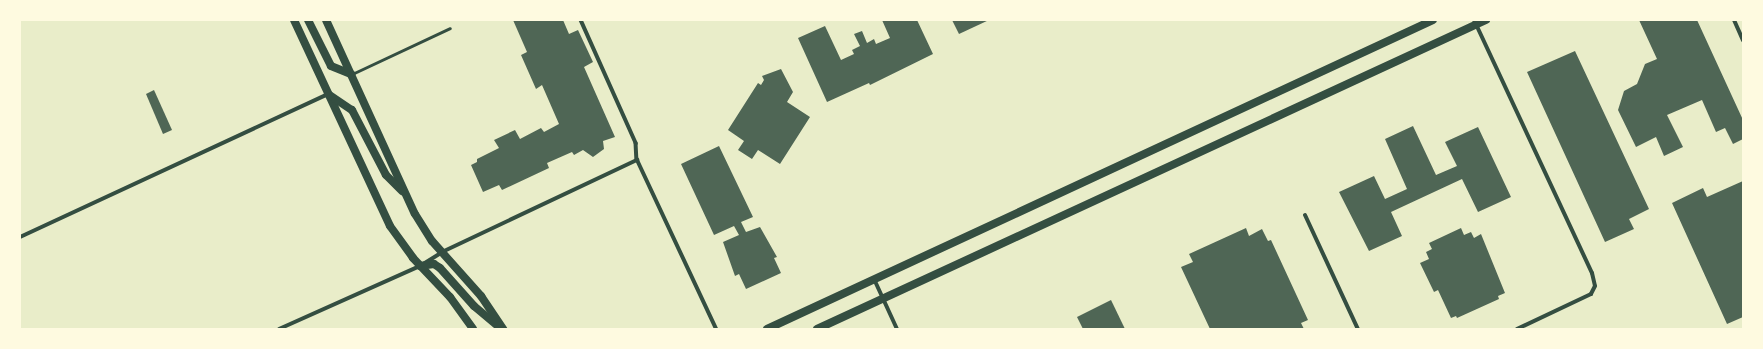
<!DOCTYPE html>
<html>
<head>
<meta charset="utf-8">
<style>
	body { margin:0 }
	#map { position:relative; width:1763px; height:349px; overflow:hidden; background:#e9edc9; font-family:"PT Sans",sans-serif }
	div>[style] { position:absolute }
	.building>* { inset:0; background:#4f6655 }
	.service>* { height:3px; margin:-1.5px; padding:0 1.5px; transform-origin:1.5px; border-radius:1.5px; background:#344e41 }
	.pedestrian>* { height:3.5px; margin:-1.75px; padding:0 1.75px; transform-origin:1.75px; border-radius:1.75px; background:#344e41 }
	.minor>* { height:4px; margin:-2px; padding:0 2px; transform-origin:2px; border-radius:2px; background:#344e41 }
	.secondary>* { height:8px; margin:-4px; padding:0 4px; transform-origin:4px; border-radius:4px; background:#344e41 }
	span { translate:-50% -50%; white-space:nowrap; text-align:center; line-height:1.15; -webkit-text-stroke:3px #fefae0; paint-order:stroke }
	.frame { position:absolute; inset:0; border:21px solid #fefae0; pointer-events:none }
</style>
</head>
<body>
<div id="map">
	<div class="building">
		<div style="clip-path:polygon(513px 20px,563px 20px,569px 34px,578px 30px,593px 62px,584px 67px,615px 137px,603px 141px,604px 149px,593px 157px,583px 150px,574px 155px,572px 152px,547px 163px,549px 168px,502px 190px,499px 185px,483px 192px,471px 165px,477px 162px,477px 159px,499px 148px,494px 140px,515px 130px,520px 139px,541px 128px,544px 132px,559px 124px,542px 85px,536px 89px,521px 55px,527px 52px)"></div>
		<div style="clip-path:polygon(882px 20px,917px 20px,933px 54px,870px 85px,869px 83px,827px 102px,798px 38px,825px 26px,841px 60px,854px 54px,852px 50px,860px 46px,854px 34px,862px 31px,867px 43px,874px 39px,876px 44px,890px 38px)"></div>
		<div style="clip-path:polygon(952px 20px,989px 20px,959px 34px)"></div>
		<div style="clip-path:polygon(1639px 20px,1697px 20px,1743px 120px,1743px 139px,1733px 144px,1725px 128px,1716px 132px,1702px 100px,1667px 115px,1683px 147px,1664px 156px,1656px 137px,1636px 147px,1618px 110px,1624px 91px,1637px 84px,1645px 64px,1657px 59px)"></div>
		<div style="clip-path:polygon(1575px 51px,1649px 209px,1629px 219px,1634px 229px,1605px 242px,1527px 72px)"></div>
		<div style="clip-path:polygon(781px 69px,793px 92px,787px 102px,810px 117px,780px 164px,758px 150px,752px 159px,738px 150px,744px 141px,728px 130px,758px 83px,761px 85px,764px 80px,762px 76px)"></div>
		<div style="clip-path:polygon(154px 90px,172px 130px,163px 134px,146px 94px)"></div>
		<div style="clip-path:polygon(1413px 126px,1436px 175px,1457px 166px,1445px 142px,1478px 127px,1511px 197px,1478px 212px,1462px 179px,1391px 212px,1402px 236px,1369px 251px,1339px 192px,1374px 176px,1385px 199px,1407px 189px,1385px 139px)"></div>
		<div style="clip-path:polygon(719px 146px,753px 217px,741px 222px,746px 232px,760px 227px,777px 257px,774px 258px,781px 273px,746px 289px,739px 274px,735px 276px,723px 242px,739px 235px,734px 226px,714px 235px,681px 164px)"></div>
		<div style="clip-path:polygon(1743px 181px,1743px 317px,1727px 324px,1672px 203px,1703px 188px,1707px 197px)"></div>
		<div style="clip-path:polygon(1246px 228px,1249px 236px,1262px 229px,1268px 241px,1271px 240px,1308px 320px,1301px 323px,1304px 329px,1210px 329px,1181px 267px,1193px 262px,1189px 254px)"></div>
		<div style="clip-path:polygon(1461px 228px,1464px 235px,1471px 232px,1474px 238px,1481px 234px,1505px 293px,1498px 296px,1499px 299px,1457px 318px,1456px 316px,1451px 318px,1438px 290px,1434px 292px,1420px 263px,1429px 259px,1426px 252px,1432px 249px,1429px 243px)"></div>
		<div style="clip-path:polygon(1111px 300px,1125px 329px,1083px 329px,1077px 317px)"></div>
	</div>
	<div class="service">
		<div style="left:352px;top:74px;width:108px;rotate:-25.1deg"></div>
	</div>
	<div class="pedestrian">
		<div style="left:581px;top:20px;width:135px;rotate:65.9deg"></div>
		<div style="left:636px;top:143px;width:17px;rotate:87deg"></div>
	</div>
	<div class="minor">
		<div style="left:1474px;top:20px;width:279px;rotate:65deg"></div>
		<div style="left:1592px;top:273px;width:13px;rotate:77deg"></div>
		<div style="left:1595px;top:286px;width:9px;rotate:117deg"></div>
		<div style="left:1591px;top:294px;width:82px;rotate:154.7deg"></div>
		<div style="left:1734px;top:20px;width:22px;rotate:66deg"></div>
		<div style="left:1305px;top:215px;width:126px;rotate:65.1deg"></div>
		<div style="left:20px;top:237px;width:340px;rotate:-24.9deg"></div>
		<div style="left:874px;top:279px;width:55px;rotate:65.3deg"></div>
		<div style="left:279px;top:329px;width:154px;rotate:-24.1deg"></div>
		<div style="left:420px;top:266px;width:26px;rotate:-32deg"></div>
		<div style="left:442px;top:252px;width:216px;rotate:-25.3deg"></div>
		<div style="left:637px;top:160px;width:187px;rotate:64.9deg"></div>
	</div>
	<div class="secondary">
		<div style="left:294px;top:20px;width:227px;rotate:65deg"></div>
		<div style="left:390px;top:226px;width:39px;rotate:54deg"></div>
		<div style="left:413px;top:258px;width:54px;rotate:46.5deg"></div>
		<div style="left:450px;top:297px;width:39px;rotate:54deg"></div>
		<div style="left:308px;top:20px;width:51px;rotate:63.4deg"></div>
		<div style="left:331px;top:66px;width:22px;rotate:22deg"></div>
		<div style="left:326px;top:20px;width:213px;rotate:65.4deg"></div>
		<div style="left:415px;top:214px;width:32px;rotate:58deg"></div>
		<div style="left:432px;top:241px;width:74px;rotate:48.3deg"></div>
		<div style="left:481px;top:296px;width:40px;rotate:56deg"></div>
		<div style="left:328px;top:94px;width:29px;rotate:34deg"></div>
		<div style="left:352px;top:110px;width:73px;rotate:62.4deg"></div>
		<div style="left:386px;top:175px;width:23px;rotate:45deg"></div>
		<div style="left:420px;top:266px;width:14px;rotate:-8deg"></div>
		<div style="left:434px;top:264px;width:7px;rotate:34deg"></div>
		<div style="left:440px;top:268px;width:51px;rotate:48.2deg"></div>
		<div style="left:474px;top:306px;width:33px;rotate:40deg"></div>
		<div style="left:767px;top:329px;width:734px;rotate:-24.89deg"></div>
		<div style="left:817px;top:329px;width:737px;rotate:-24.79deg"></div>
	</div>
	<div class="frame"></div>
</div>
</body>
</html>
